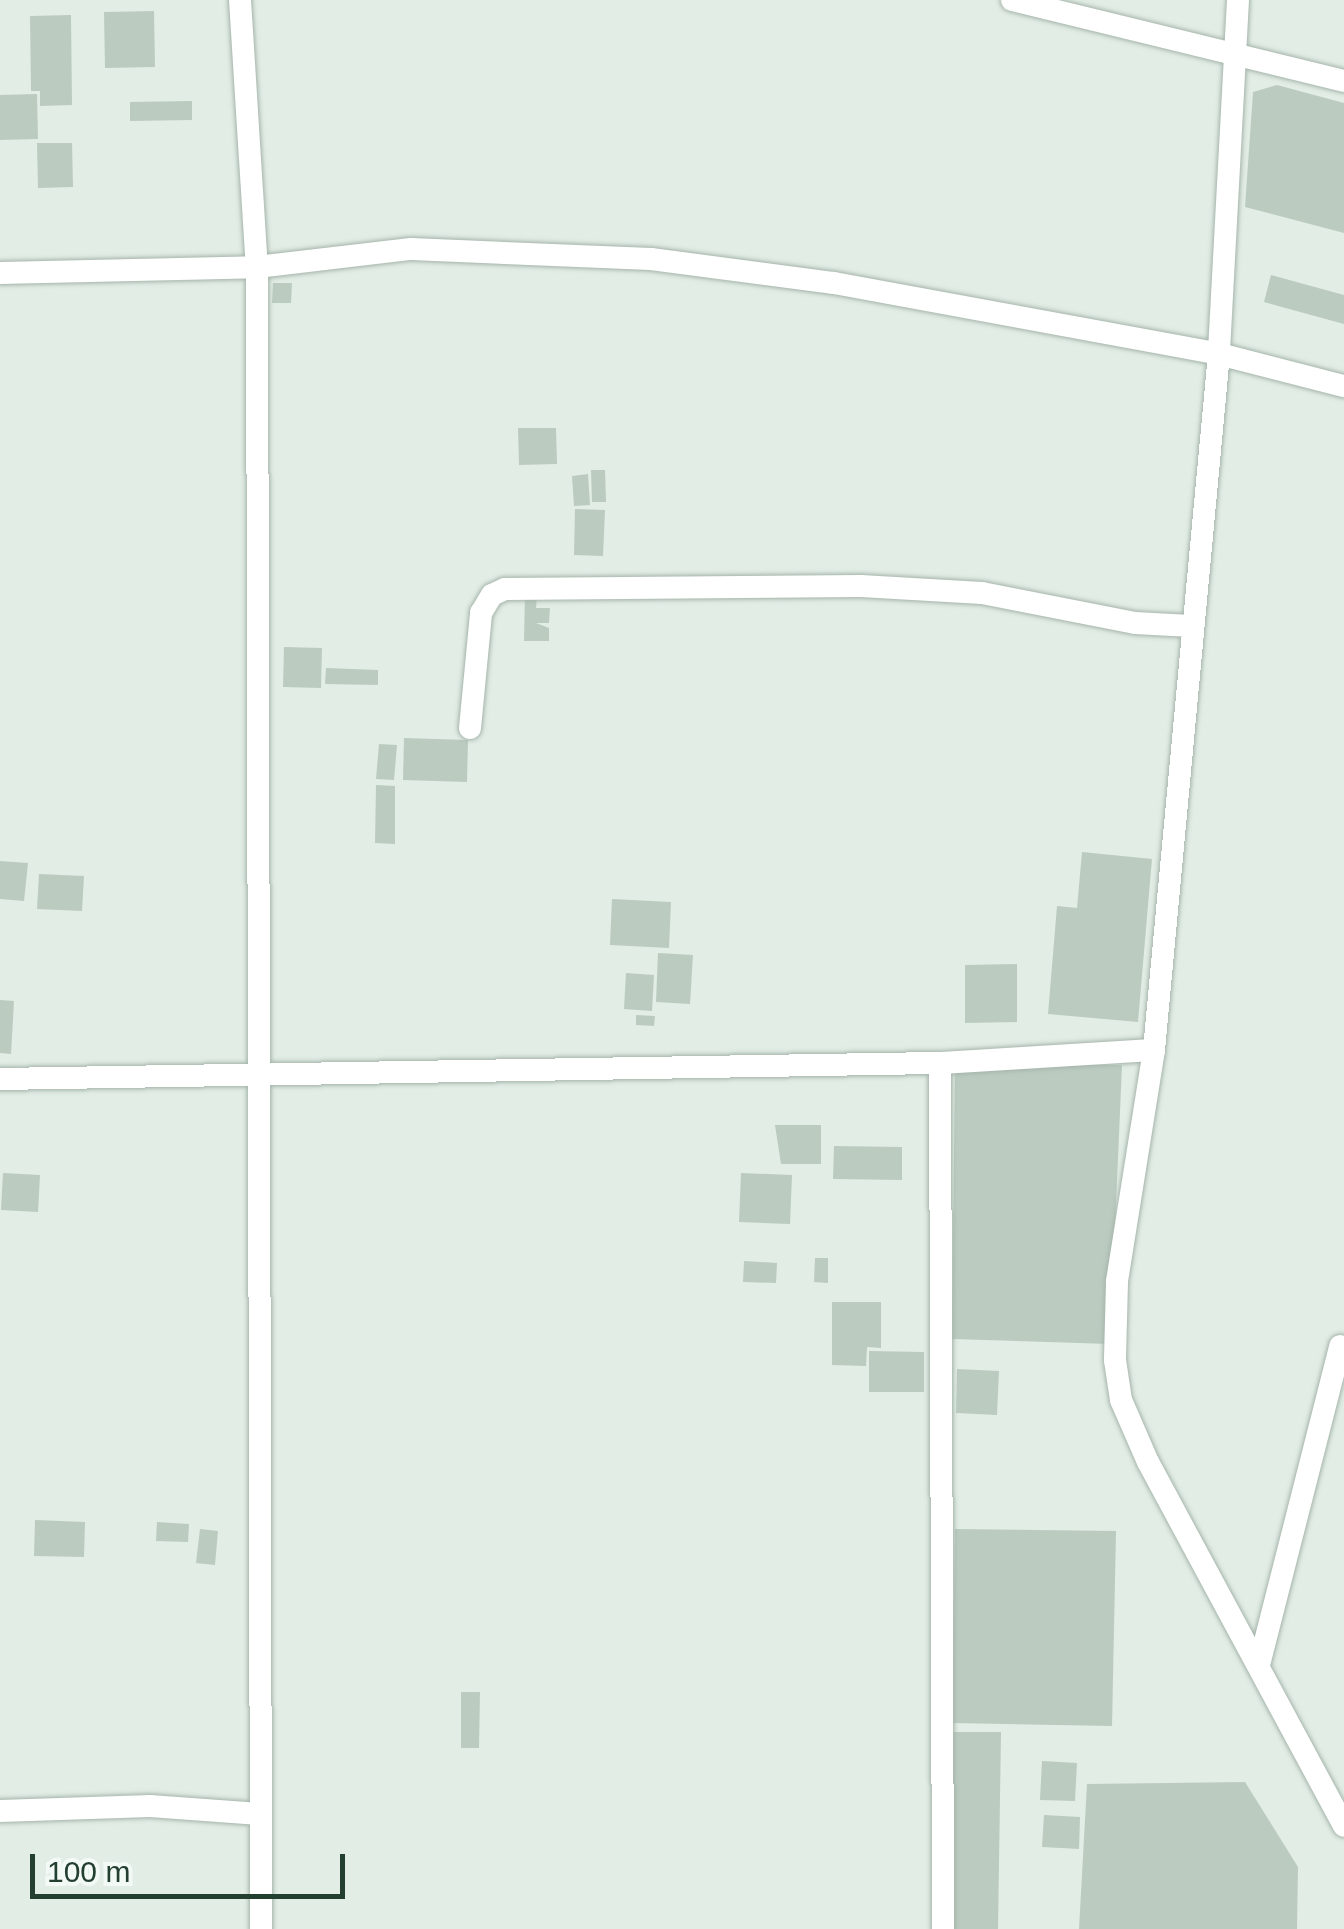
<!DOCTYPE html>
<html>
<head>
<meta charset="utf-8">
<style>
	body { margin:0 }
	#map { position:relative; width:1344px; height:1929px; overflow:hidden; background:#e2ede5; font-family:Helvetica,sans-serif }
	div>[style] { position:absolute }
	.building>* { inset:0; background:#bbcbc0 }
	.roads { filter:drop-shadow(0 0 2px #a5b5ab) drop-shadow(0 0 2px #a5b5ab) }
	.minor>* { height:22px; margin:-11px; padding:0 11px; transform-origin:11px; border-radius:11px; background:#fff }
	span { translate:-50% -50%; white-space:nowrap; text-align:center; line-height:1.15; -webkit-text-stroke:10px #f3f9f4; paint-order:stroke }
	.scale { position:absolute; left:30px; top:1854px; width:315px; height:45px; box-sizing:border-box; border:5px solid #223f2f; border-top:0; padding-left:12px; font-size:30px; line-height:35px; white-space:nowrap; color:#223f2f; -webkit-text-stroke:8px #f3f9f4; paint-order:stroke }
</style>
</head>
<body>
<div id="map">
	<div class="building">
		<div style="clip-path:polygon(154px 11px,155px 67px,105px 68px,104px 12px)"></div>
		<div style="clip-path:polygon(71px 15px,72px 105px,40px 106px,40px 91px,31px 91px,30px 16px)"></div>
		<div style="clip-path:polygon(1277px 85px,1344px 103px,1344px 233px,1245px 207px,1253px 92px)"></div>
		<div style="clip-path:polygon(37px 94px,38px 139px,0 140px,0 95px)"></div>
		<div style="clip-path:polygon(192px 101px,192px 120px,130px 121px,130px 102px)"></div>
		<div style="clip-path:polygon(37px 143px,72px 143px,73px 187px,38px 188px)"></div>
		<div style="clip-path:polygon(1271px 275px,1344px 295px,1344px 324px,1264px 302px)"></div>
		<div style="clip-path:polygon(273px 283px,292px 283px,291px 303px,272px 303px)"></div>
		<div style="clip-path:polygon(518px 428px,556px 428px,557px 464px,519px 465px)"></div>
		<div style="clip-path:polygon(591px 470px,605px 470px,606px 502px,592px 502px)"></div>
		<div style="clip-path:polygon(588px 474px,590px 505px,574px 506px,572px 476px)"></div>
		<div style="clip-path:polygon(575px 509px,605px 510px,603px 556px,574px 555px)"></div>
		<div style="clip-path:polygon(525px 594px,537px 595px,536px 608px,550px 608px,549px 623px,536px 623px,549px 628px,549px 641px,524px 641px)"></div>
		<div style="clip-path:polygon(284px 647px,322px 648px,321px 688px,283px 687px)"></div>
		<div style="clip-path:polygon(326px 668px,378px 670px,378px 685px,325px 684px)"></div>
		<div style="clip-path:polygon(404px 738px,468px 740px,467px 782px,403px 780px)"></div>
		<div style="clip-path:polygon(379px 744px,397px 745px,394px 780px,376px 779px)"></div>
		<div style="clip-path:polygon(376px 785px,395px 786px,395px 844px,375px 843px)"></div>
		<div style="clip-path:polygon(1082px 852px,1152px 859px,1138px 1022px,1048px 1014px,1057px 906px,1077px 908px)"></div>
		<div style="clip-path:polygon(0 861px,28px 863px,24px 901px,0 899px)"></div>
		<div style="clip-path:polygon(39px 874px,84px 876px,82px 911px,37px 909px)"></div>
		<div style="clip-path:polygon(612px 899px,671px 902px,669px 948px,610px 945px)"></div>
		<div style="clip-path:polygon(658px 953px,693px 955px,690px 1004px,656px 1002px)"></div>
		<div style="clip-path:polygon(1017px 964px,1017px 1022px,965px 1023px,965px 965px)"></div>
		<div style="clip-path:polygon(626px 973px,654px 975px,652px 1011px,624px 1009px)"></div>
		<div style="clip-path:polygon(0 1000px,14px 1001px,11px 1054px,0 1053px)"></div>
		<div style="clip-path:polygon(636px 1015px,655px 1016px,654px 1026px,636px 1025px)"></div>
		<div style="clip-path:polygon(955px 1063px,1122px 1065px,1110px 1344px,952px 1339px)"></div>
		<div style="clip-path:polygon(775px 1125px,821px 1125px,821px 1164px,781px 1164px)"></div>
		<div style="clip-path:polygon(834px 1146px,902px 1147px,902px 1180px,833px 1179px)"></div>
		<div style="clip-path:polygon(3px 1173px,40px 1175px,38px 1212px,1px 1210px)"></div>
		<div style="clip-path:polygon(741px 1173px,792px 1175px,790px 1224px,739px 1222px)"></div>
		<div style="clip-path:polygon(815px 1258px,828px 1258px,828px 1283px,814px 1282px)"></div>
		<div style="clip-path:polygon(744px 1261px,777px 1263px,776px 1283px,743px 1282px)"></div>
		<div style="clip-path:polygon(832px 1302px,881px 1302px,881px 1348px,867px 1347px,866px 1366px,832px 1365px)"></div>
		<div style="clip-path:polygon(869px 1351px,924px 1352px,924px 1392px,869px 1392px)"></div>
		<div style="clip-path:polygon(957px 1369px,999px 1371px,997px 1415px,956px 1413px)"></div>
		<div style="clip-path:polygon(35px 1520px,85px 1522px,84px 1557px,34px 1556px)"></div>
		<div style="clip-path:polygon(157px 1522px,189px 1524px,188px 1542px,156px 1541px)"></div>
		<div style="clip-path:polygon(200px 1529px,218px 1531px,215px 1565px,196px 1563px)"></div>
		<div style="clip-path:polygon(955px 1529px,1116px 1531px,1112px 1726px,952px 1723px)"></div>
		<div style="clip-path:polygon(461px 1692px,480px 1692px,479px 1748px,461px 1748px)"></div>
		<div style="clip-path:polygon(953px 1732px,1001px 1732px,998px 1929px,950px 1929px)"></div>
		<div style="clip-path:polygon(1042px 1761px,1077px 1763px,1075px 1801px,1040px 1800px)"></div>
		<div style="clip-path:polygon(1245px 1782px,1298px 1867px,1297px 1929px,1079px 1929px,1087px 1784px)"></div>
		<div style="clip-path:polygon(1044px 1815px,1080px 1817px,1079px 1849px,1042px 1847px)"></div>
	</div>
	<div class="roads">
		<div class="minor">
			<div style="left:240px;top:0;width:268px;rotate:86.4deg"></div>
			<div style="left:257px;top:267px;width:1662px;rotate:89.86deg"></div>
			<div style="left:1012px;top:0;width:342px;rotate:13.7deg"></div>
			<div style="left:1238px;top:0;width:355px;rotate:93.1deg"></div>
			<div style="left:1219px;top:354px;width:699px;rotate:95.34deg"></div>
			<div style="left:1154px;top:1050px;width:235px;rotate:99.1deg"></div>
			<div style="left:1117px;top:1282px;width:78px;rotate:91.5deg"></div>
			<div style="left:1115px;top:1360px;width:40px;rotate:81.5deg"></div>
			<div style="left:1121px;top:1400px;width:68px;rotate:66.5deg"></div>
			<div style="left:1148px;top:1462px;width:413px;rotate:61.7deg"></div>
			<div style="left:0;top:273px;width:257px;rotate:-1.3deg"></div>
			<div style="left:257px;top:267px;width:155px;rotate:-6.7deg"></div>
			<div style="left:411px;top:249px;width:240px;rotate:2.4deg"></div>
			<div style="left:651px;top:259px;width:185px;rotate:7.5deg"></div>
			<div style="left:834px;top:283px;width:391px;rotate:10.4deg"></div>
			<div style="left:1219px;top:354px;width:129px;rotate:14.4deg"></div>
			<div style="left:470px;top:728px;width:116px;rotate:-84.5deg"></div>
			<div style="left:481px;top:613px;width:21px;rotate:-59deg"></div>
			<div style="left:492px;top:595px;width:14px;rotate:-25deg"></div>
			<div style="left:505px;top:589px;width:356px;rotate:-0.5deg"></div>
			<div style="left:861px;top:586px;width:121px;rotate:3.3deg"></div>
			<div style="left:982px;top:593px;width:156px;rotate:11.1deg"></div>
			<div style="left:1135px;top:623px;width:56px;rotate:3.1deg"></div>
			<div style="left:940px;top:1063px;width:866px;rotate:89.8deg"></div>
			<div style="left:0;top:1079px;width:940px;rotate:-0.98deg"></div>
			<div style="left:940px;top:1063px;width:214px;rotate:-3.5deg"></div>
			<div style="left:1260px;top:1661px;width:325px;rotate:-75.7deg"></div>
			<div style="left:0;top:1811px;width:150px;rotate:-1.9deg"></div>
			<div style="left:150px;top:1806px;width:110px;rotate:4.2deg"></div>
		</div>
	</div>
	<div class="scale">100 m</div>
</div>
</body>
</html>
